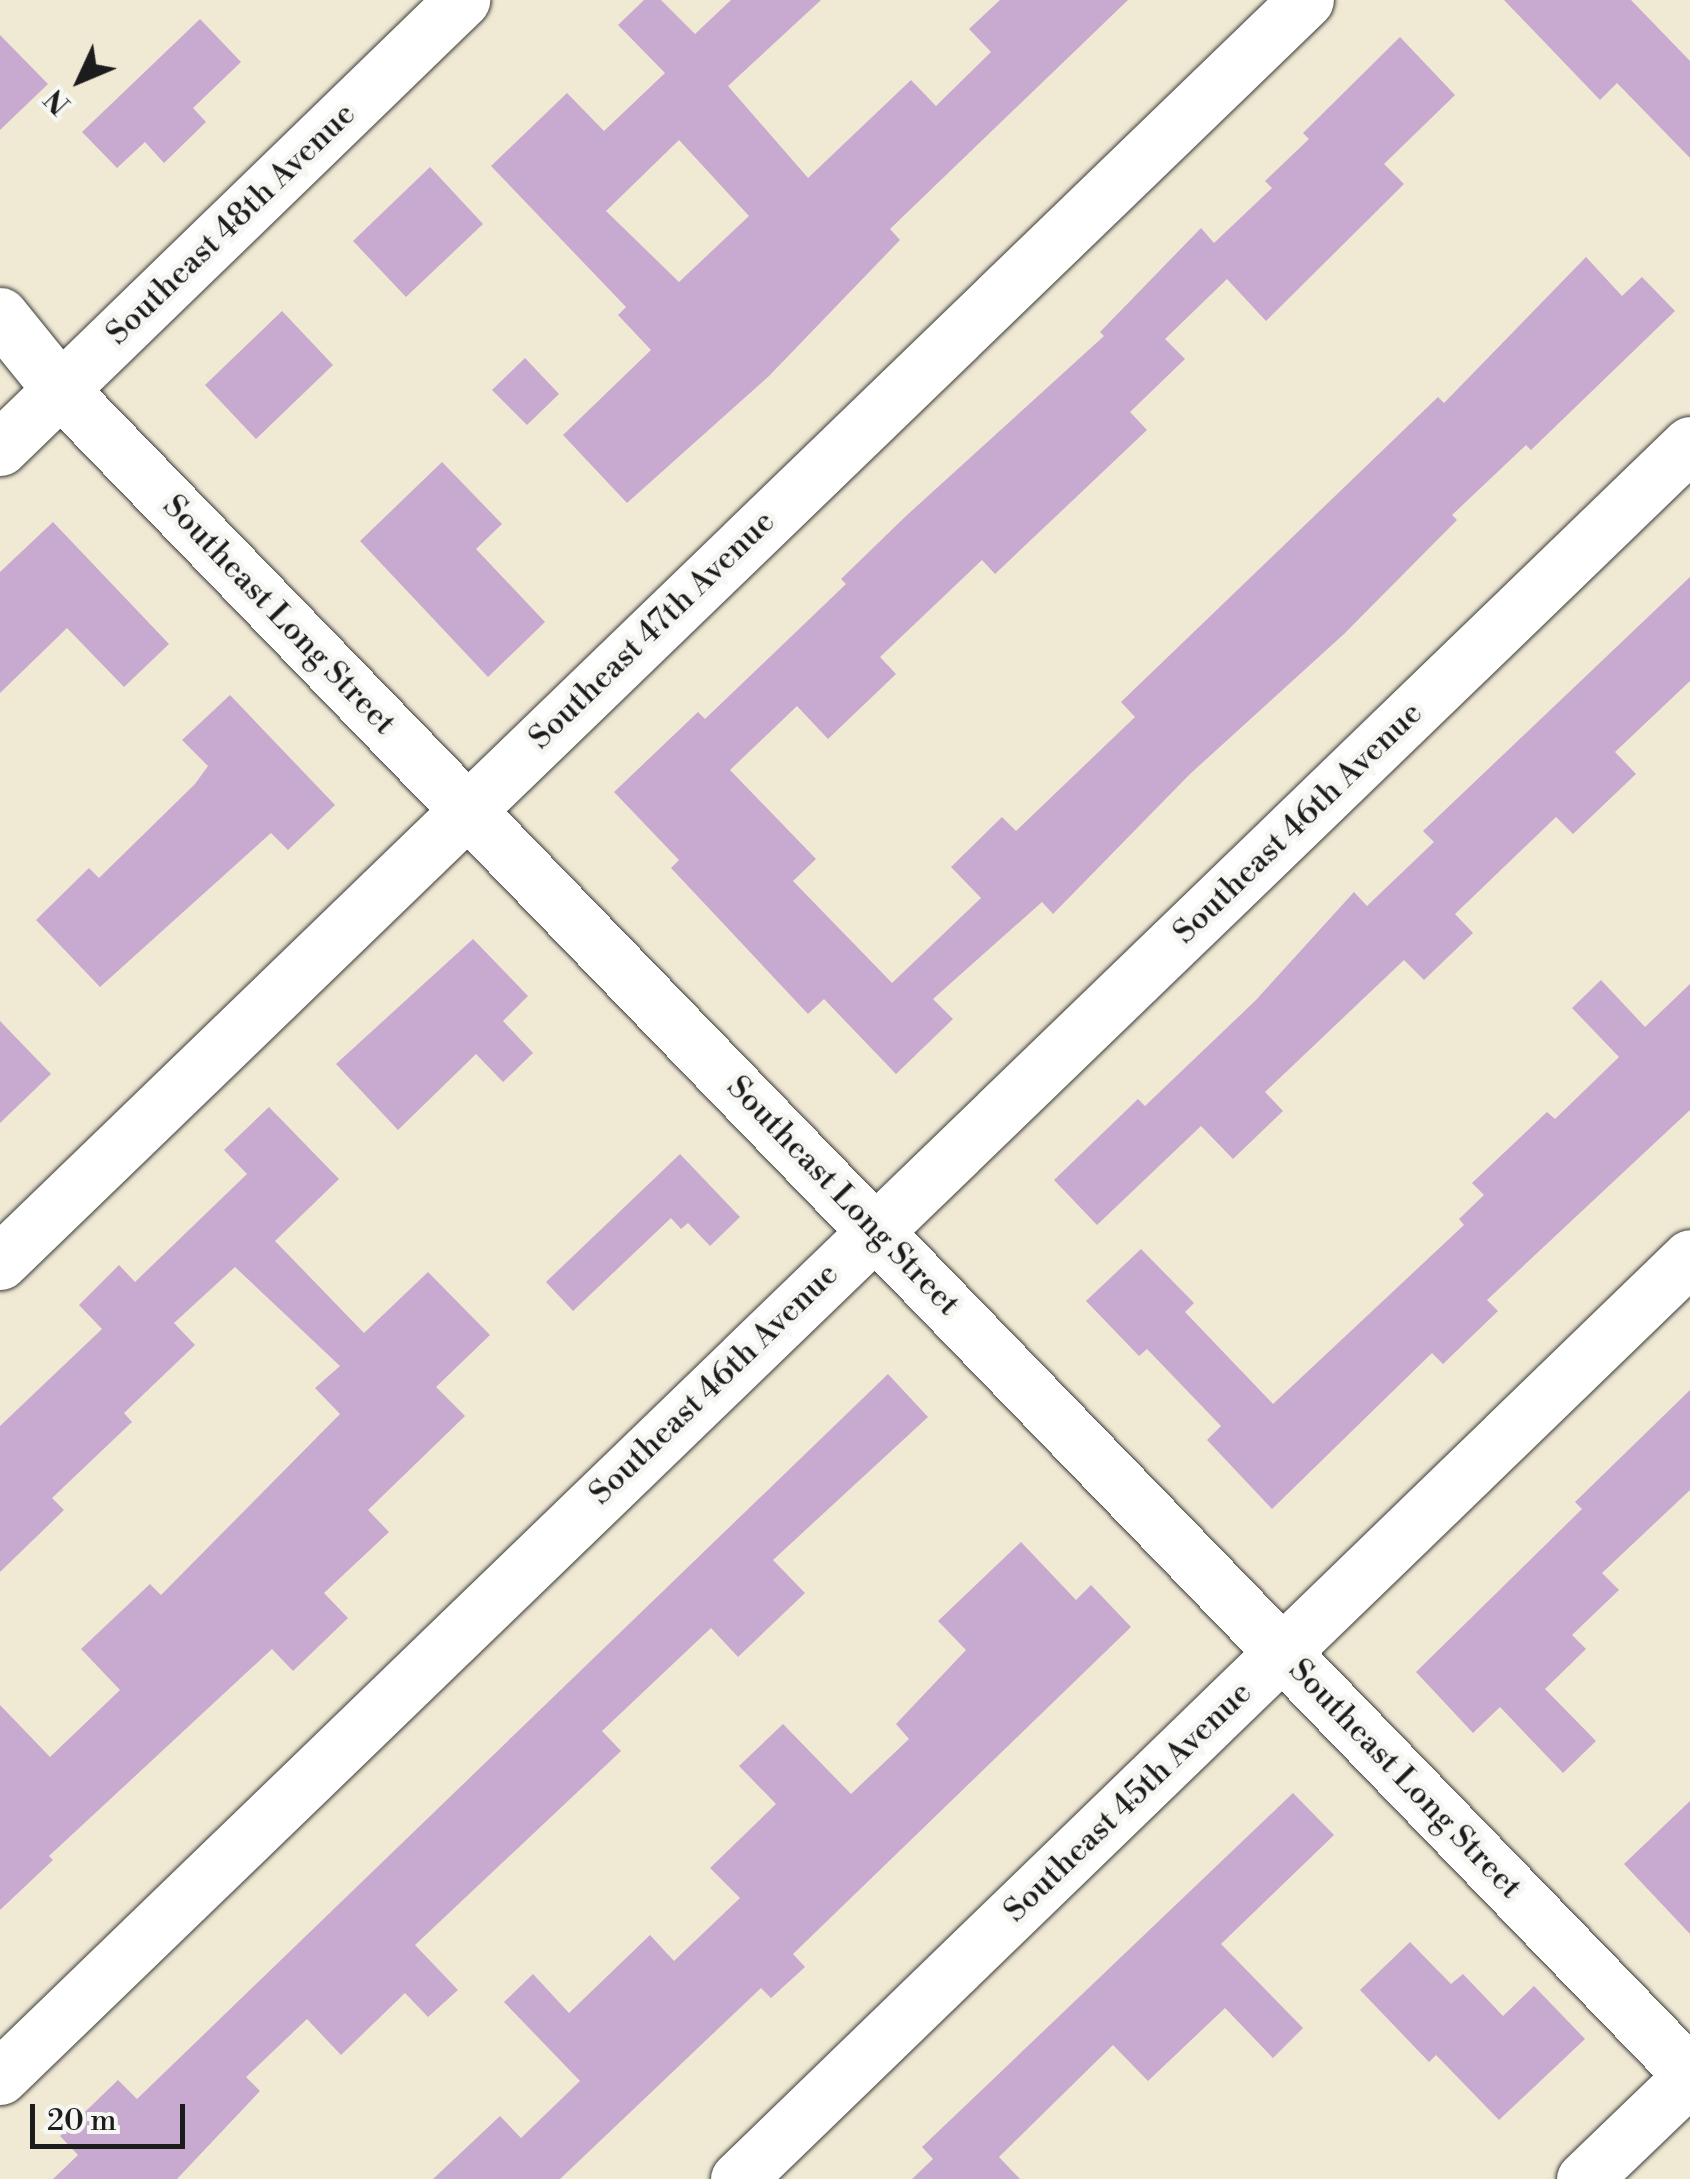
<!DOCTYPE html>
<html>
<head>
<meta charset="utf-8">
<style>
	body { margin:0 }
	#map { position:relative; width:1690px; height:2179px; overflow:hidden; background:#f0ead5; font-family:"Libre Bodoni",serif }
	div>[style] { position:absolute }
	.building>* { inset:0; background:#c8a9cf }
	.roads { filter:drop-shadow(0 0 2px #3c3b38) drop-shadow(0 0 2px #3c3b38) }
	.minor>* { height:55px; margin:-27.5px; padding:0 27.5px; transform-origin:27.5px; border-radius:27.5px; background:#fff }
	span { translate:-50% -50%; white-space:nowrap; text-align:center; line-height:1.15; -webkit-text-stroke:10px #f6f6f2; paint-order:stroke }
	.street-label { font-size:32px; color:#1c1c1c }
	.north { position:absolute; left:30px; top:30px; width:100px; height:100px; -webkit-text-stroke:8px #f6f6f2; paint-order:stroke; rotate:226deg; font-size:28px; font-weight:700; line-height:40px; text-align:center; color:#1c1c1c }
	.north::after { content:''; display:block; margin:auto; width:35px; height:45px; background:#1c1c1c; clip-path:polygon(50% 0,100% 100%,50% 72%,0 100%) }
	.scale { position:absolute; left:30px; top:2104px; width:155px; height:45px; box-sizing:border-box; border:5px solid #1c1c1c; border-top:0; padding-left:12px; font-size:30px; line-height:35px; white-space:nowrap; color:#1c1c1c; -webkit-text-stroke:8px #f6f6f2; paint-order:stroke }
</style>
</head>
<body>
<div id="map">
	<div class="building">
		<div style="clip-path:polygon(evenodd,644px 0,661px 0,695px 34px,731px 0,821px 0,728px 86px,808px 178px,911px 80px,936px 106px,991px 52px,969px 29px,1000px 0,1128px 0,890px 229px,900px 240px,769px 376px,627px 503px,563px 435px,651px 350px,618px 315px,626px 307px,491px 166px,567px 93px,604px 131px,665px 73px,618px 25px,644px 0,679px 140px,749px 216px,679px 282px,606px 211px,679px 140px)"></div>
		<div style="clip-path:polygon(1504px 0,1631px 0,1690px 61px,1690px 158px,1617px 83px,1600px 100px)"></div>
		<div style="clip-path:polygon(200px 19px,241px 62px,193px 108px,206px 122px,164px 163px,145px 142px,117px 168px,82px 132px)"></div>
		<div style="clip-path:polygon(0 35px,48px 84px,0 130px)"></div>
		<div style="clip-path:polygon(1400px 37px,1455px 95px,1384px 164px,1404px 184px,1266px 321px,1227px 279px,1165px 339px,1185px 359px,1130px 412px,1147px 430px,995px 574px,982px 560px,880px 657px,896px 674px,828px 739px,797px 706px,730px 770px,816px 859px,793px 881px,892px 983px,981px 898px,951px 867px,1002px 817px,1016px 831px,1135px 717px,1121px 702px,1438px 397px,1444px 403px,1586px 257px,1622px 296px,1642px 277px,1675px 311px,1531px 450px,1526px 445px,1452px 515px,1457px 520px,1344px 634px,1190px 774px,1053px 914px,1042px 902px,933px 999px,953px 1019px,896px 1074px,824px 999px,808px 1014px,671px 868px,679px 860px,614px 792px,698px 712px,705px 719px,846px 584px,841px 579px,906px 516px,1104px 336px,1100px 332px,1201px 228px,1214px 243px,1272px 188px,1265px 181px,1309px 139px,1303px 133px)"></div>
		<div style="clip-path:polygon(430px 167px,483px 224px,406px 297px,353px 241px)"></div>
		<div style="clip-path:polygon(282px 311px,333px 365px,256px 439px,205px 385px)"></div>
		<div style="clip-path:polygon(525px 358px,559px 394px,527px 425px,492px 390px)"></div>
		<div style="clip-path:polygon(442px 462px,502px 524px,476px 549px,545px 622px,488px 677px,360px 541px)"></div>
		<div style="clip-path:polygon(53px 522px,169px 644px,124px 687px,67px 628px,0 693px,0 572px)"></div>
		<div style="clip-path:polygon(1690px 577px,1690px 681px,1615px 752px,1636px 774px,1573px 834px,1556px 817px,1455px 914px,1473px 933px,1424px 980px,1404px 960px,1265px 1092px,1283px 1111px,1233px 1159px,1201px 1126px,1097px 1225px,1054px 1180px,1138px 1099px,1145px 1106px,1256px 1000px,1354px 892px,1367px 906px,1434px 842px,1423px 831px)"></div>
		<div style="clip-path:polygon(230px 695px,335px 805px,288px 850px,271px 833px,100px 987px,36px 920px,89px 868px,99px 878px,195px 784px,208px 766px,182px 740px)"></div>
		<div style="clip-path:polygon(473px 939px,528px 996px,503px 1021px,533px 1053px,503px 1082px,476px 1054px,398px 1130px,336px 1064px)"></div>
		<div style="clip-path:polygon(1601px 980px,1645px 1027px,1690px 984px,1690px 1110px,1487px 1300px,1498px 1311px,1443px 1364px,1432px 1353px,1272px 1509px,1207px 1440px,1221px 1426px,1147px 1349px,1139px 1356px,1086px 1301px,1141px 1249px,1194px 1303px,1185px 1312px,1273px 1404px,1464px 1225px,1459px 1219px,1484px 1195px,1472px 1183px,1547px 1112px,1555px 1119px,1619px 1057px,1572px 1008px)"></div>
		<div style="clip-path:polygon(0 1021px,51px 1074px,0 1123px)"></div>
		<div style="clip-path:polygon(269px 1107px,339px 1179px,275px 1241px,364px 1333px,428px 1272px,490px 1335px,436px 1387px,465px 1416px,368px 1510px,389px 1532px,324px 1593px,348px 1618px,293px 1671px,272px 1649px,49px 1856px,53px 1860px,0 1910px,0 1705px,50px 1757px,120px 1690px,81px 1649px,150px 1584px,161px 1595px,340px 1414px,315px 1388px,340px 1366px,235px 1267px,174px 1323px,195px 1345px,124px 1413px,132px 1422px,52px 1498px,64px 1510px,0 1572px,0 1426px,102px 1329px,79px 1305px,119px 1265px,135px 1282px,247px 1174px,224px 1150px)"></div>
		<div style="clip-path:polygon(680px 1154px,740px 1217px,710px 1246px,688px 1223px,681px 1229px,671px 1218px,573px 1311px,546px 1282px)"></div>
		<div style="clip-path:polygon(888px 1374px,928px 1417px,773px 1560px,805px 1593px,738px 1657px,711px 1628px,602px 1731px,621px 1751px,415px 1945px,458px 1990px,428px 2017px,405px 1993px,341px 2055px,307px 2019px,246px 2077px,260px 2091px,177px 2179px,53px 2179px,78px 2155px,60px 2136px,118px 2080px,137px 2099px)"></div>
		<div style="clip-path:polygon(1690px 1390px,1690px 1490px,1602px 1573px,1619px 1590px,1572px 1635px,1586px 1649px,1545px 1689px,1596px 1741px,1563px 1773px,1500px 1707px,1473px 1733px,1416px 1672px,1582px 1509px,1575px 1502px)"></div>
		<div style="clip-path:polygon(1021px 1542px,1076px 1600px,1091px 1585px,1131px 1627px,793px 1954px,805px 1967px,771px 1998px,761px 1988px,560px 2179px,433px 2179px,500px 2116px,521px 2138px,580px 2081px,504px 2002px,533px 1974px,569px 2013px,650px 1935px,674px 1961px,740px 1898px,710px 1868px,776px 1804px,739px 1766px,783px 1724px,851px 1794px,909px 1739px,896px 1724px,966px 1650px,938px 1621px)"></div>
		<div style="clip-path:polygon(1293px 1793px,1334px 1835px,1221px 1944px,1303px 2028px,1273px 2058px,1225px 2008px,1148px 2081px,1113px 2045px,999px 2157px,1020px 2179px,912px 2179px,933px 2159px,922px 2147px)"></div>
		<div style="clip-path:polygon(1690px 1801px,1690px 1934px,1624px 1864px)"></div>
		<div style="clip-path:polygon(1410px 1942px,1451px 1984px,1463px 1974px,1503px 2016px,1534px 1986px,1585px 2039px,1499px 2120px,1436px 2055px,1429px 2062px,1360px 1990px)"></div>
	</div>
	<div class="roads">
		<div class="minor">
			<div style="left:0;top:315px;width:95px;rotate:51deg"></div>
			<div style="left:60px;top:389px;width:2344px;rotate:45.95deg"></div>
			<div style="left:0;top:448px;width:644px;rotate:-44.12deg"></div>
			<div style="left:0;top:1262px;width:1816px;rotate:-44.02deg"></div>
			<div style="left:0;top:2077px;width:2350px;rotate:-44.02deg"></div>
			<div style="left:738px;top:2179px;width:1325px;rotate:-44.08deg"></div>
			<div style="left:1584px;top:2179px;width:147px;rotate:-43.9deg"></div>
		</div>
	</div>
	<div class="street-label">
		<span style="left:231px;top:224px;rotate:-44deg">Southeast 48th Avenue</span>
		<span style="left:279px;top:615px;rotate:46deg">Southeast Long Street</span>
		<span style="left:652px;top:630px;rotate:-44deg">Southeast 47th Avenue</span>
		<span style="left:1298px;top:823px;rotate:-44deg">Southeast 46th Avenue</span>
		<span style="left:843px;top:1196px;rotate:46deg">Southeast Long Street</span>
		<span style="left:714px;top:1384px;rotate:-44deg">Southeast 46th Avenue</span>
		<span style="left:1405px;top:1779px;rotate:46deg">Southeast Long Street</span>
		<span style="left:1128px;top:1802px;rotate:-44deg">Southeast 45th Avenue</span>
	</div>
	<div class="north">N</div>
	<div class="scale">20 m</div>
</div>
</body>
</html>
